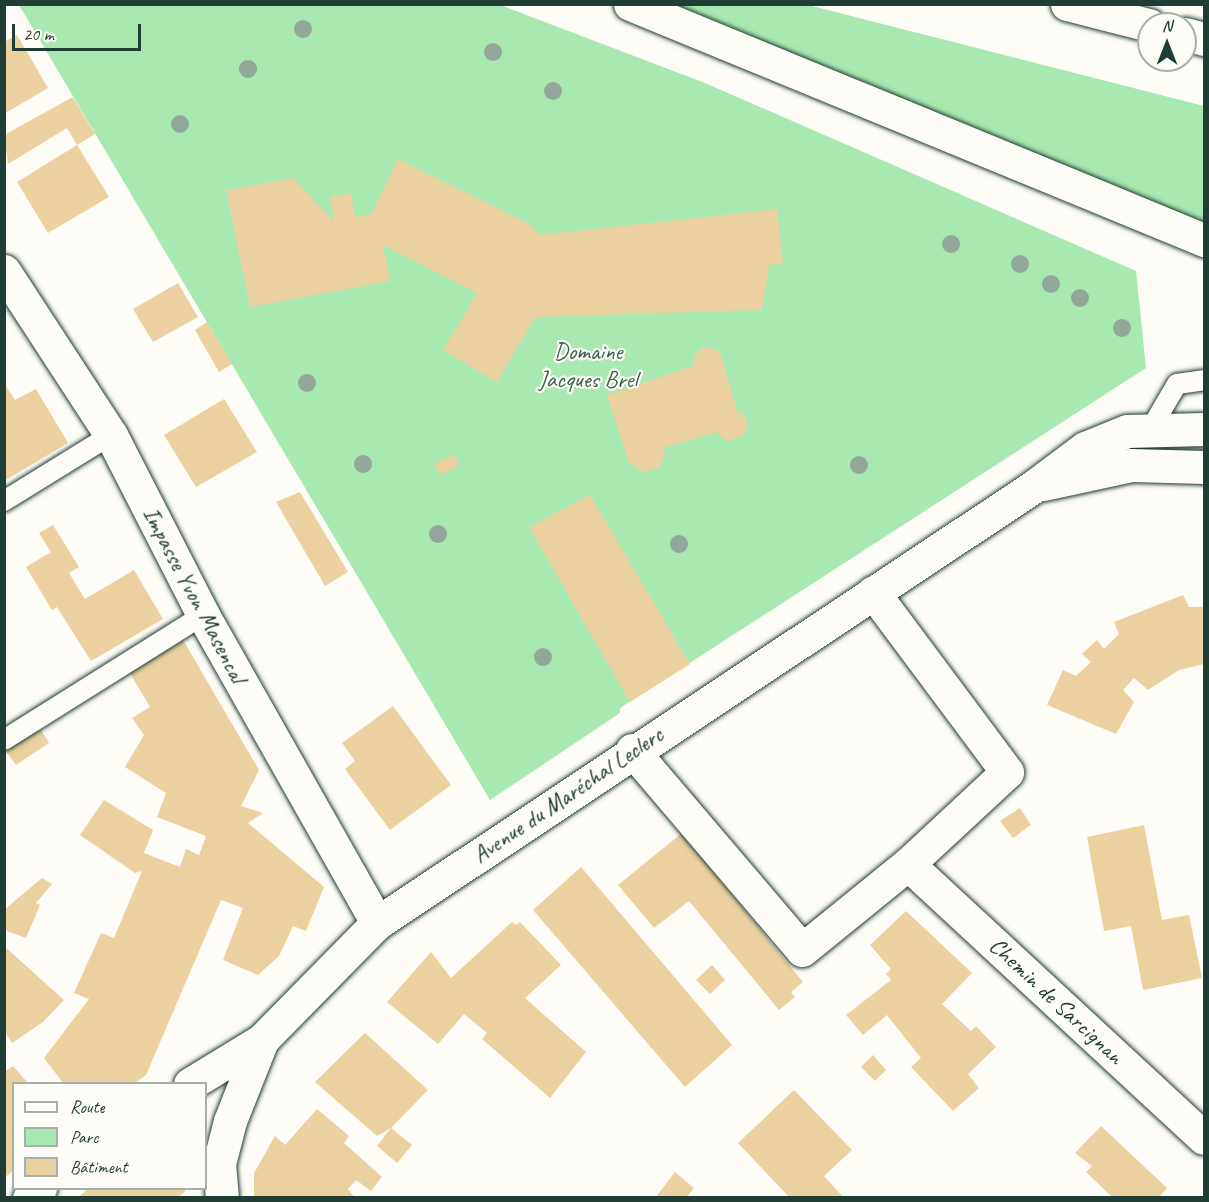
<!DOCTYPE html>
<html>
<head>
<meta charset="utf-8">
<style>
	body { margin:0 }
	#map { position:relative; width:1209px; height:1202px; overflow:hidden; background:#fdfcf7; font-family:Caveat,sans-serif }
	div>[style] { position:absolute }
	.green>* { inset:0; background:#a8e8b1 }
	.building>* { inset:0; background:#ecd1a0 }
	.roads { filter:drop-shadow(0 0 2px #1f3d34) drop-shadow(0 0 2px #1f3d34) }
	.service>* { height:20px; margin:-10px; padding:0 10px; transform-origin:10px; border-radius:10px; background:#fdfcf7 }
	.minor>* { height:33px; margin:-16.5px; padding:0 16.5px; transform-origin:16.5px; border-radius:16.5px; background:#fdfcf7 }
	.tertiary>* { height:33px; margin:-16.5px; padding:0 16.5px; transform-origin:16.5px; border-radius:16.5px; background:#fdfcf7 }
	.motorway>* { height:33px; margin:-16.5px; padding:0 16.5px; transform-origin:16.5px; border-radius:16.5px; background:#fdfcf7 }
	.trees>* { width:18px; height:18px; margin:-9px; border-radius:50%; background:#92a69a }
	span { translate:-50% -50%; white-space:nowrap; text-align:center; line-height:1.15; -webkit-text-stroke:4.5px #fdfcf7; paint-order:stroke }
	.park-label { font-size:24px; color:#3a5f4d }
	.street-label { font-size:24px; color:#1f3d34 }
	.frame { position:absolute; inset:0; border:6px solid #1f3d34; pointer-events:none }
	.legend { position:absolute; left:12px; top:1082px; width:195px; height:108px; box-sizing:border-box; background:#fdfcf7; border:2px solid #a4b0a9; margin:0; padding:8px 10px; list-style:none; font-size:18px; color:#1f3d34 }
	.legend li { display:flex; align-items:center; gap:12px; height:30px }
	.legend b { width:30px; border:2px solid #a4b0a9 }
	.north { position:absolute; left:1137px; top:12px; width:60px; height:60px; box-sizing:border-box; background:#fdfcf7; border:2px solid #a4b0a9; border-radius:50%; rotate:0deg; font-size:16px; font-weight:700; line-height:24px; text-align:center; color:#1f3d34 }
	.north::after { content:''; display:block; margin:auto; width:21px; height:27px; background:#1f3d34; clip-path:polygon(50% 0,100% 100%,50% 72%,0 100%) }
	.scale { position:absolute; left:12px; top:24px; width:129px; height:27px; box-sizing:border-box; border:3px solid #1f3d34; border-top:0; padding-left:8px; font-size:18px; line-height:21px; white-space:nowrap; color:#1f3d34; -webkit-text-stroke:4px #fdfcf7; paint-order:stroke }
</style>
</head>
<body>
<div id="map">
	<div class="green">
		<div style="clip-path:polygon(19px 5px,500px 5px,705px 83px,1136px 271px,1146px 368px,620px 708px,620px 713px,490px 800px)"></div>
		<div style="clip-path:polygon(676px 5px,808px 5px,1204px 106px,1204px 226px)"></div>
	</div>
	<div class="building">
		<div style="clip-path:polygon(17px 35px,48px 88px,4px 114px,4px 42px)"></div>
		<div style="clip-path:polygon(73px 97px,95px 134px,77px 145px,67px 128px,8px 164px,4px 135px)"></div>
		<div style="clip-path:polygon(77px 145px,109px 197px,48px 233px,17px 182px)"></div>
		<div style="clip-path:polygon(398px 159px,531px 225px,539px 235px,777px 209px,783px 264px,769px 265px,762px 310px,535px 317px,497px 382px,443px 350px,477px 293px,383px 245px,390px 281px,250px 307px,226px 190px,294px 178px,334px 222px,330px 197px,351px 193px,355px 217px,371px 214px)"></div>
		<div style="clip-path:polygon(178px 283px,198px 317px,153px 342px,133px 309px)"></div>
		<div style="clip-path:polygon(207px 322px,232px 364px,219px 372px,195px 330px)"></div>
		<div style="clip-path:polygon(703px 347px,715px 349px,721px 355px,738px 414px,743px 412px,748px 426px,743px 436px,726px 441px,716px 432px,663px 448px,665px 456px,659px 467px,644px 472px,629px 463px,607px 395px,693px 366px,694px 356px)"></div>
		<div style="clip-path:polygon(4px 383px,15px 400px,36px 389px,68px 443px,4px 481px)"></div>
		<div style="clip-path:polygon(224px 399px,257px 452px,196px 487px,164px 435px)"></div>
		<div style="clip-path:polygon(454px 454px,460px 465px,440px 475px,434px 464px)"></div>
		<div style="clip-path:polygon(300px 492px,348px 572px,325px 586px,276px 502px)"></div>
		<div style="clip-path:polygon(590px 495px,690px 664px,630px 702px,529px 527px)"></div>
		<div style="clip-path:polygon(53px 525px,79px 567px,69px 573px,85px 599px,134px 570px,163px 619px,91px 661px,57px 607px,52px 610px,26px 567px,51px 552px,39px 533px)"></div>
		<div style="clip-path:polygon(1183px 595px,1189px 607px,1204px 607px,1204px 664px,1179px 670px,1148px 690px,1134px 678px,1123px 690px,1134px 702px,1116px 734px,1047px 705px,1063px 670px,1076px 676px,1091px 662px,1082px 654px,1097px 640px,1104px 649px,1119px 634px,1114px 622px)"></div>
		<div style="clip-path:polygon(183px 640px,259px 770px,241px 806px,263px 813px,248px 823px,324px 887px,306px 931px,293px 926px,279px 956px,258px 975px,223px 960px,243px 908px,221px 900px,146px 1075px,133px 1084px,64px 1084px,44px 1058px,89px 999px,74px 993px,101px 933px,114px 938px,142px 871px,135px 873px,80px 835px,104px 800px,153px 830px,144px 853px,180px 867px,186px 849px,199px 855px,206px 836px,157px 817px,166px 793px,125px 767px,144px 735px,132px 718px,150px 707px,130px 673px)"></div>
		<div style="clip-path:polygon(393px 706px,451px 785px,390px 830px,345px 769px,355px 761px,342px 743px)"></div>
		<div style="clip-path:polygon(40px 728px,49px 743px,16px 765px,4px 749px)"></div>
		<div style="clip-path:polygon(1020px 808px,1031px 825px,1013px 838px,1000px 821px)"></div>
		<div style="clip-path:polygon(1144px 825px,1162px 920px,1189px 915px,1202px 978px,1143px 990px,1131px 926px,1104px 931px,1087px 837px)"></div>
		<div style="clip-path:polygon(682px 833px,803px 982px,791px 992px,795px 997px,779px 1010px,689px 901px,654px 928px,618px 885px)"></div>
		<div style="clip-path:polygon(581px 867px,732px 1045px,685px 1087px,533px 910px)"></div>
		<div style="clip-path:polygon(42px 878px,52px 884px,36px 903px,40px 905px,26px 938px,4px 930px,4px 910px)"></div>
		<div style="clip-path:polygon(906px 911px,972px 973px,942px 1004px,971px 1031px,976px 1026px,996px 1047px,968px 1074px,979px 1088px,953px 1111px,911px 1067px,921px 1058px,887px 1015px,863px 1035px,846px 1015px,891px 980px,886px 974px,891px 969px,870px 945px)"></div>
		<div style="clip-path:polygon(512px 922px,516px 925px,520px 922px,561px 965px,525px 998px,586px 1052px,550px 1098px,482px 1039px,487px 1033px,464px 1014px,438px 1044px,387px 1002px,431px 952px,451px 978px)"></div>
		<div style="clip-path:polygon(4px 946px,64px 1000px,43px 1022px,12px 1043px,4px 1031px)"></div>
		<div style="clip-path:polygon(712px 965px,725px 980px,710px 994px,696px 980px)"></div>
		<div style="clip-path:polygon(365px 1033px,428px 1090px,391px 1128px,377px 1136px,315px 1082px)"></div>
		<div style="clip-path:polygon(873px 1055px,886px 1070px,875px 1081px,861px 1067px)"></div>
		<div style="clip-path:polygon(13px 1066px,29px 1084px,14px 1084px,14px 1170px,4px 1178px,4px 1072px)"></div>
		<div style="clip-path:polygon(794px 1090px,852px 1150px,824px 1176px,844px 1198px,790px 1198px,738px 1143px)"></div>
		<div style="clip-path:polygon(317px 1109px,349px 1136px,344px 1143px,382px 1177px,371px 1191px,356px 1180px,348px 1189px,355px 1198px,254px 1198px,254px 1173px,275px 1136px,285px 1145px)"></div>
		<div style="clip-path:polygon(1101px 1126px,1167px 1188px,1158px 1198px,1113px 1198px,1086px 1172px,1092px 1166px,1075px 1153px)"></div>
		<div style="clip-path:polygon(391px 1128px,412px 1145px,397px 1163px,377px 1146px)"></div>
		<div style="clip-path:polygon(675px 1172px,694px 1188px,686px 1198px,655px 1198px)"></div>
		<div style="clip-path:polygon(88px 1188px,185px 1188px,185px 1191px,178px 1198px,78px 1198px)"></div>
	</div>
	<div class="roads">
		<div class="service">
			<div style="left:1150px;top:430px;width:53px;rotate:-59.6deg"></div>
			<div style="left:1177px;top:384px;width:27px;rotate:-8deg"></div>
			<div style="left:4px;top:501px;width:126px;rotate:-31.7deg"></div>
			<div style="left:4px;top:740px;width:235px;rotate:-32.1deg"></div>
		</div>
		<div class="minor">
			<div style="left:4px;top:271px;width:196px;rotate:56.9deg"></div>
			<div style="left:111px;top:435px;width:202px;rotate:62.9deg"></div>
			<div style="left:203px;top:615px;width:354px;rotate:60.5deg"></div>
			<div style="left:632px;top:750px;width:262px;rotate:49.6deg"></div>
			<div style="left:802px;top:950px;width:136px;rotate:-39.1deg"></div>
			<div style="left:908px;top:864px;width:135px;rotate:-42.9deg"></div>
			<div style="left:1007px;top:772px;width:224px;rotate:-126.7deg"></div>
			<div style="left:908px;top:864px;width:403px;rotate:42.8deg"></div>
			<div style="left:222px;top:1198px;width:34px;rotate:-95deg"></div>
			<div style="left:219px;top:1164px;width:44px;rotate:-75.7deg"></div>
			<div style="left:230px;top:1121px;width:87px;rotate:-68.4deg"></div>
		</div>
		<div class="tertiary">
			<div style="left:1044px;top:484px;width:89px;rotate:-12.3deg"></div>
			<div style="left:1131px;top:465px;width:73px;rotate:1.6deg"></div>
			<div style="left:190px;top:1084px;width:84px;rotate:-31.4deg"></div>
			<div style="left:262px;top:1040px;width:164px;rotate:-45.5deg"></div>
			<div style="left:377px;top:923px;width:788px;rotate:-33.61deg"></div>
			<div style="left:1033px;top:487px;width:65px;rotate:-36.9deg"></div>
			<div style="left:1085px;top:448px;width:45px;rotate:-22deg"></div>
			<div style="left:1127px;top:431px;width:77px;rotate:-1.5deg"></div>
			<div style="left:29px;top:1198px;width:15px;rotate:-42deg"></div>
		</div>
		<div class="motorway">
			<div style="left:630px;top:4px;width:621px;rotate:22.35deg"></div>
			<div style="left:1067px;top:4px;width:85px;rotate:14.4deg"></div>
			<div style="left:1185px;top:34px;width:20px;rotate:15deg"></div>
		</div>
	</div>
	<div class="trees">
		<div style="left:303px;top:29px"></div>
		<div style="left:493px;top:52px"></div>
		<div style="left:248px;top:69px"></div>
		<div style="left:553px;top:91px"></div>
		<div style="left:180px;top:124px"></div>
		<div style="left:951px;top:244px"></div>
		<div style="left:1020px;top:264px"></div>
		<div style="left:1051px;top:284px"></div>
		<div style="left:1080px;top:298px"></div>
		<div style="left:1122px;top:328px"></div>
		<div style="left:307px;top:383px"></div>
		<div style="left:363px;top:464px"></div>
		<div style="left:859px;top:465px"></div>
		<div style="left:438px;top:534px"></div>
		<div style="left:679px;top:544px"></div>
		<div style="left:543px;top:657px"></div>
	</div>
	<div class="park-label">
		<span style="left:588px;top:366px">Domaine<br>Jacques Brel</span>
	</div>
	<div class="street-label">
		<span style="left:194px;top:595px;rotate:62deg">Impasse Yvon Masencal</span>
		<span style="left:568px;top:795px;rotate:-34deg">Avenue du Maréchal Leclerc</span>
		<span style="left:1056px;top:1001px;rotate:43deg">Chemin de Sarcignan</span>
	</div>
	<div class="frame"></div>
	<ul class="legend">
	<li><b style="height:8px;background:#fdfcf7"></b>Route</li>
	<li><b style="height:16px;background:#a8e8b1"></b>Parc</li>
	<li><b style="height:16px;background:#ecd1a0"></b>Bâtiment</li>
	</ul>
	<div class="north">N</div>
	<div class="scale">20 m</div>
</div>
</body>
</html>
